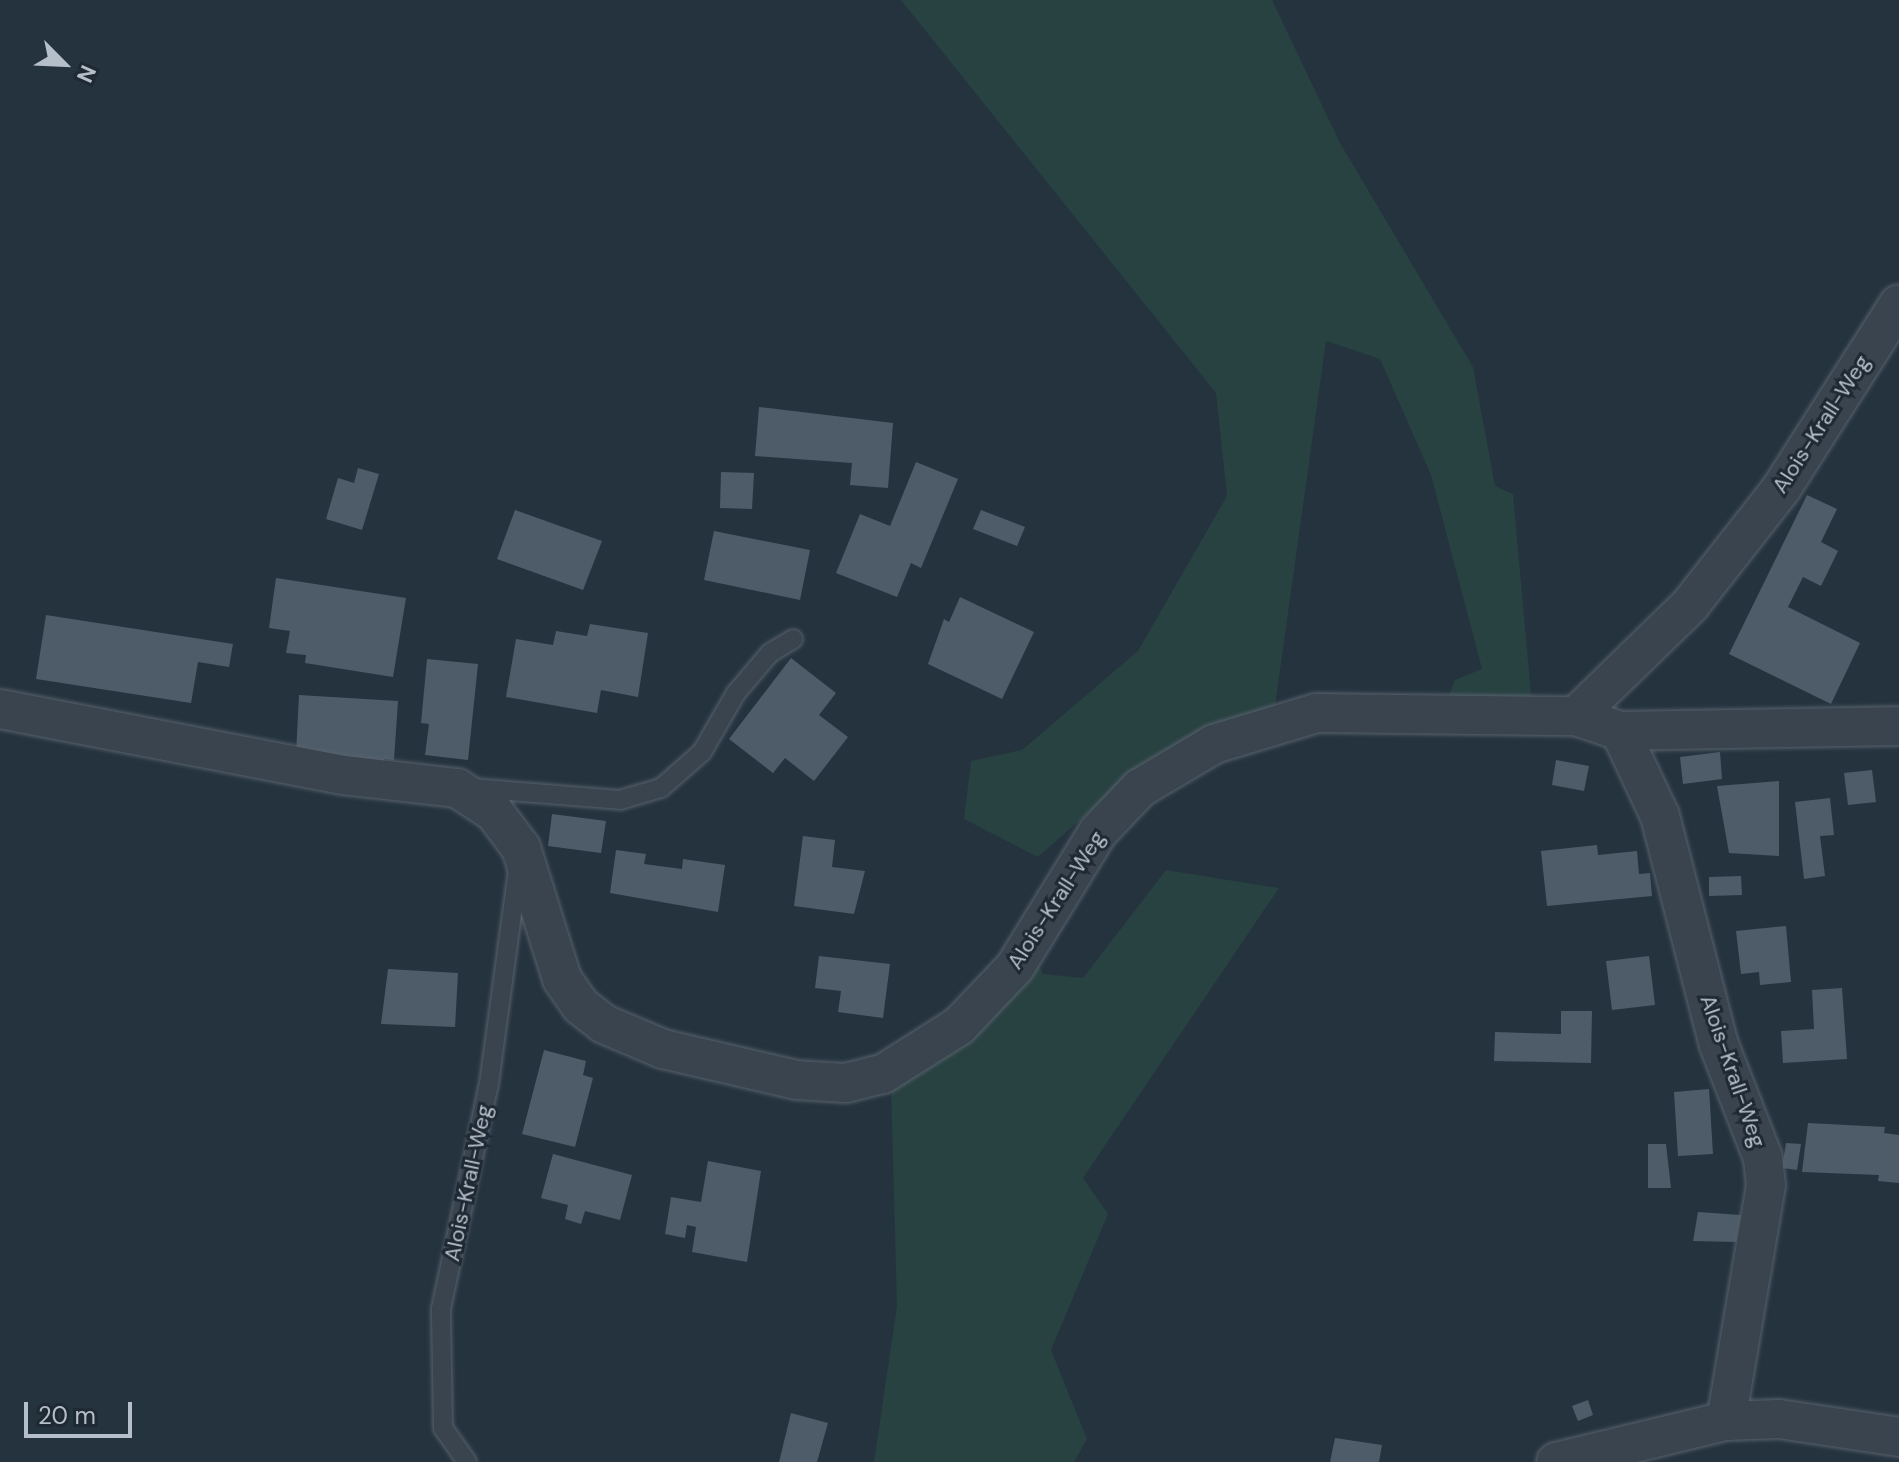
<!DOCTYPE html>
<html>
<head>
<meta charset="utf-8">
<style>
	body { margin:0 }
	#map { position:relative; width:1899px; height:1462px; overflow:hidden; background:#25333f; font-family:"DM Sans",sans-serif }
	div>[style] { position:absolute }
	.green>* { inset:0; background:#284141 }
	.building>* { inset:0; background:#4e5c69 }
	.roads { filter:drop-shadow(0 0 2px #57626c) drop-shadow(0 0 2px #57626c) }
	.lane>* { height:18px; margin:-9px; padding:0 9px; transform-origin:9px; border-radius:9px; background:#39444f }
	.street>* { height:38px; margin:-19px; padding:0 19px; transform-origin:19px; border-radius:19px; background:#39444f }
	span { translate:-50% -50%; white-space:nowrap; text-align:center; line-height:1.15; -webkit-text-stroke:6px #1e2934; paint-order:stroke }
	.street-label { font-size:22px; color:#b5bfc9 }
	.north { position:absolute; left:24px; top:24px; width:80px; height:80px; -webkit-text-stroke:6px #1e2934; paint-order:stroke; rotate:114deg; font-size:22px; font-weight:700; line-height:32px; text-align:center; color:#b5bfc9 }
	.north::after { content:''; display:block; margin:auto; width:28px; height:36px; background:#b5bfc9; clip-path:polygon(50% 0,100% 100%,50% 72%,0 100%) }
	.scale { position:absolute; left:24px; top:1402px; width:108px; height:36px; box-sizing:border-box; border:4px solid #b5bfc9; border-top:0; padding-left:10px; font-size:24px; line-height:28px; white-space:nowrap; color:#b5bfc9; -webkit-text-stroke:6px #1e2934; paint-order:stroke }
</style>
</head>
<body>
<div id="map">
	<div class="green">
		<div style="clip-path:polygon(901px 0,1272px 0,1340px 143px,1473px 367px,1495px 486px,1513px 494px,1532px 705px,1447px 699px,1455px 680px,1482px 669px,1431px 475px,1380px 359px,1326px 341px,1275px 706px,1128px 778px,1038px 857px,964px 819px,971px 761px,1022px 750px,1138px 651px,1227px 496px,1216px 393px)"></div>
		<div style="clip-path:polygon(1166px 870px,1279px 888px,1083px 1178px,1108px 1214px,1051px 1350px,1087px 1439px,1074px 1462px,874px 1462px,897px 1306px,891px 1088px,1034px 956px,1043px 974px,1083px 978px)"></div>
	</div>
	<div class="building">
		<div style="clip-path:polygon(759px 407px,893px 423px,888px 488px,850px 485px,852px 463px,755px 456px)"></div>
		<div style="clip-path:polygon(916px 462px,958px 479px,921px 568px,911px 563px,897px 597px,836px 573px,860px 514px,890px 526px)"></div>
		<div style="clip-path:polygon(358px 468px,379px 474px,362px 530px,326px 519px,338px 478px,354px 483px)"></div>
		<div style="clip-path:polygon(721px 472px,754px 473px,752px 509px,720px 508px)"></div>
		<div style="clip-path:polygon(1807px 495px,1837px 509px,1821px 542px,1838px 551px,1821px 586px,1803px 577px,1788px 607px,1860px 643px,1831px 704px,1729px 654px)"></div>
		<div style="clip-path:polygon(515px 510px,602px 541px,583px 590px,497px 559px)"></div>
		<div style="clip-path:polygon(981px 510px,1025px 527px,1017px 546px,973px 529px)"></div>
		<div style="clip-path:polygon(714px 531px,810px 550px,800px 600px,704px 580px)"></div>
		<div style="clip-path:polygon(276px 578px,406px 598px,393px 677px,305px 663px,306px 655px,286px 653px,290px 631px,269px 628px)"></div>
		<div style="clip-path:polygon(960px 597px,1034px 632px,1002px 699px,928px 664px,944px 619px,949px 622px)"></div>
		<div style="clip-path:polygon(46px 615px,233px 644px,229px 667px,198px 662px,191px 703px,36px 679px)"></div>
		<div style="clip-path:polygon(590px 624px,648px 633px,638px 697px,601px 690px,597px 713px,506px 697px,516px 639px,553px 645px,556px 631px,587px 636px)"></div>
		<div style="clip-path:polygon(791px 658px,836px 693px,819px 715px,848px 737px,814px 781px,785px 758px,773px 773px,729px 739px)"></div>
		<div style="clip-path:polygon(427px 659px,478px 664px,468px 760px,425px 755px,429px 724px,421px 723px)"></div>
		<div style="clip-path:polygon(299px 695px,398px 701px,394px 760px,384px 759px,384px 766px,360px 765px,361px 758px,296px 754px)"></div>
		<div style="clip-path:polygon(1720px 752px,1722px 779px,1683px 784px,1680px 757px)"></div>
		<div style="clip-path:polygon(1556px 760px,1589px 766px,1584px 791px,1552px 785px)"></div>
		<div style="clip-path:polygon(1872px 770px,1876px 802px,1848px 805px,1844px 773px)"></div>
		<div style="clip-path:polygon(1779px 781px,1779px 856px,1729px 853px,1717px 786px)"></div>
		<div style="clip-path:polygon(1830px 798px,1834px 835px,1820px 836px,1825px 876px,1804px 879px,1795px 802px)"></div>
		<div style="clip-path:polygon(552px 814px,606px 821px,601px 853px,548px 846px)"></div>
		<div style="clip-path:polygon(803px 836px,835px 840px,832px 867px,865px 871px,854px 914px,794px 906px)"></div>
		<div style="clip-path:polygon(1597px 845px,1598px 855px,1637px 851px,1639px 874px,1650px 873px,1652px 896px,1547px 906px,1541px 851px)"></div>
		<div style="clip-path:polygon(616px 850px,646px 854px,644px 864px,682px 869px,683px 859px,725px 865px,718px 912px,610px 893px)"></div>
		<div style="clip-path:polygon(1741px 876px,1742px 895px,1709px 896px,1709px 877px)"></div>
		<div style="clip-path:polygon(1786px 926px,1791px 982px,1760px 985px,1759px 972px,1741px 974px,1736px 931px)"></div>
		<div style="clip-path:polygon(819px 956px,890px 964px,883px 1018px,838px 1012px,841px 991px,815px 988px)"></div>
		<div style="clip-path:polygon(1649px 956px,1655px 1005px,1612px 1010px,1606px 961px)"></div>
		<div style="clip-path:polygon(388px 969px,458px 973px,455px 1027px,381px 1024px)"></div>
		<div style="clip-path:polygon(1842px 988px,1847px 1059px,1783px 1063px,1781px 1031px,1814px 1029px,1812px 990px)"></div>
		<div style="clip-path:polygon(1561px 1011px,1592px 1011px,1591px 1063px,1494px 1061px,1495px 1032px,1561px 1034px)"></div>
		<div style="clip-path:polygon(544px 1050px,586px 1061px,583px 1075px,593px 1078px,575px 1147px,522px 1134px)"></div>
		<div style="clip-path:polygon(1709px 1089px,1713px 1154px,1678px 1156px,1674px 1092px)"></div>
		<div style="clip-path:polygon(1808px 1123px,1885px 1127px,1884px 1133px,1899px 1135px,1899px 1183px,1878px 1181px,1879px 1175px,1802px 1172px)"></div>
		<div style="clip-path:polygon(1786px 1143px,1801px 1144px,1797px 1170px,1782px 1168px)"></div>
		<div style="clip-path:polygon(1648px 1144px,1666px 1144px,1671px 1188px,1648px 1188px)"></div>
		<div style="clip-path:polygon(553px 1154px,632px 1175px,620px 1220px,585px 1211px,581px 1224px,565px 1219px,568px 1205px,541px 1198px)"></div>
		<div style="clip-path:polygon(708px 1161px,761px 1171px,747px 1262px,692px 1252px,696px 1227px,687px 1225px,685px 1238px,665px 1234px,671px 1197px,701px 1202px)"></div>
		<div style="clip-path:polygon(1698px 1212px,1741px 1215px,1736px 1242px,1693px 1241px)"></div>
		<div style="clip-path:polygon(1588px 1400px,1593px 1415px,1578px 1421px,1572px 1406px)"></div>
		<div style="clip-path:polygon(791px 1413px,828px 1423px,817px 1462px,779px 1462px)"></div>
		<div style="clip-path:polygon(1335px 1438px,1382px 1445px,1379px 1462px,1330px 1462px)"></div>
	</div>
	<div class="roads">
		<div class="lane">
			<div style="left:472px;top:788px;width:148px;rotate:4.6deg"></div>
			<div style="left:620px;top:800px;width:43px;rotate:-16.3deg"></div>
			<div style="left:661px;top:788px;width:55px;rotate:-41.3deg"></div>
			<div style="left:702px;top:752px;width:68px;rotate:-60deg"></div>
			<div style="left:736px;top:693px;width:52px;rotate:-49.6deg"></div>
			<div style="left:770px;top:653px;width:27px;rotate:-31deg"></div>
			<div style="left:467px;top:1462px;width:42px;rotate:-125.2deg"></div>
			<div style="left:443px;top:1428px;width:119px;rotate:-91deg"></div>
			<div style="left:441px;top:1309px;width:230px;rotate:-78deg"></div>
			<div style="left:489px;top:1084px;width:216px;rotate:-82.3deg"></div>
		</div>
		<div class="street">
			<div style="left:0;top:709px;width:349px;rotate:10.9deg"></div>
			<div style="left:343px;top:775px;width:115px;rotate:6.5deg"></div>
			<div style="left:457px;top:788px;width:44px;rotate:33deg"></div>
			<div style="left:494px;top:812px;width:45px;rotate:53.1deg"></div>
			<div style="left:521px;top:848px;width:137px;rotate:72.6deg"></div>
			<div style="left:562px;top:979px;width:33px;rotate:55deg"></div>
			<div style="left:581px;top:1006px;width:29px;rotate:38deg"></div>
			<div style="left:604px;top:1024px;width:64px;rotate:23deg"></div>
			<div style="left:663px;top:1049px;width:137px;rotate:13.1deg"></div>
			<div style="left:796px;top:1080px;width:50px;rotate:3.4deg"></div>
			<div style="left:846px;top:1083px;width:38px;rotate:-14deg"></div>
			<div style="left:883px;top:1074px;width:90px;rotate:-32.3deg"></div>
			<div style="left:959px;top:1026px;width:81px;rotate:-46.5deg"></div>
			<div style="left:1015px;top:967px;width:158px;rotate:-58.4deg"></div>
			<div style="left:1098px;top:832px;width:61px;rotate:-46.3deg"></div>
			<div style="left:1140px;top:788px;width:86px;rotate:-30.7deg"></div>
			<div style="left:1214px;top:744px;width:108px;rotate:-16.8deg"></div>
			<div style="left:1317px;top:713px;width:259px;rotate:0.7deg"></div>
			<div style="left:1576px;top:716px;width:46px;rotate:18.8deg"></div>
			<div style="left:1620px;top:731px;width:94px;rotate:64.8deg"></div>
			<div style="left:1660px;top:816px;width:236px;rotate:75.6deg"></div>
			<div style="left:1719px;top:1045px;width:121px;rotate:68.7deg"></div>
			<div style="left:1763px;top:1158px;width:27px;rotate:84deg"></div>
			<div style="left:1766px;top:1185px;width:239px;rotate:99.6deg"></div>
			<div style="left:1576px;top:716px;width:159px;rotate:-44.2deg"></div>
			<div style="left:1690px;top:605px;width:147px;rotate:-51.9deg"></div>
			<div style="left:1781px;top:489px;width:219px;rotate:-57.5deg"></div>
			<div style="left:1620px;top:731px;width:279px;rotate:-1deg"></div>
			<div style="left:1556px;top:1462px;width:175px;rotate:-13.6deg"></div>
			<div style="left:1726px;top:1421px;width:53px;rotate:-2.2deg"></div>
			<div style="left:1779px;top:1419px;width:121px;rotate:8.5deg"></div>
		</div>
	</div>
	<div class="street-label">
		<span style="left:1821px;top:424px;rotate:-57deg">Alois-Krall-Weg</span>
		<span style="left:1056px;top:900px;rotate:-57deg">Alois-Krall-Weg</span>
		<span style="left:1733px;top:1071px;rotate:71deg">Alois-Krall-Weg</span>
		<span style="left:468px;top:1183px;rotate:-78deg">Alois-Krall-Weg</span>
	</div>
	<div class="north">N</div>
	<div class="scale">20 m</div>
</div>
</body>
</html>
